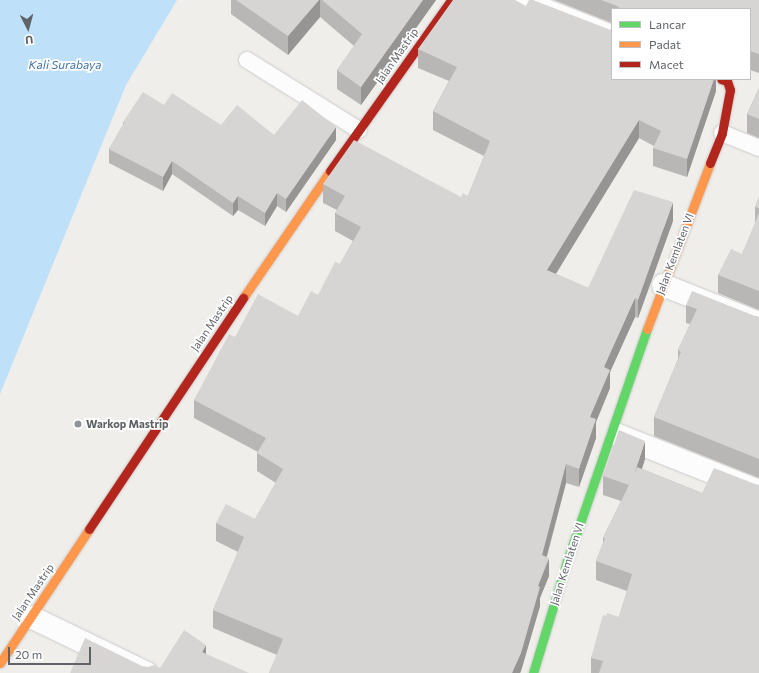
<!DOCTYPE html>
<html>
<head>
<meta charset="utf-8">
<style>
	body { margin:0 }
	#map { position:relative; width:759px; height:673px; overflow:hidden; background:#efeeea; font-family:Commissioner,sans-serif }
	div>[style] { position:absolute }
	.water>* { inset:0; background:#bfe0f9 }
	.roads { filter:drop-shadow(0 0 1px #cbcccc) drop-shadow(0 0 1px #cbcccc) }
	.lane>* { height:16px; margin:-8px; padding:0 8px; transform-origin:8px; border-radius:8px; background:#fdfcfc }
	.street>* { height:22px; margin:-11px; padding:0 11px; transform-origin:11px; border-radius:11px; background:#fdfcfc }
	.fast>* { height:9px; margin:-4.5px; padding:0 4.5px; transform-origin:4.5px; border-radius:4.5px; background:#63d668 }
	.slow>* { height:9px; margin:-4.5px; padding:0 4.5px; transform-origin:4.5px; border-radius:4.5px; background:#ff974d }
	.jam>* { height:9px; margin:-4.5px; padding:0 4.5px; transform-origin:4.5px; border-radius:4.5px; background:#b3261e }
	.wall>* { inset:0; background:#b8b7b5 }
	.shaded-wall>* { inset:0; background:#969594 }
	.building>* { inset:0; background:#d6d5d3 }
	.dots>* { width:11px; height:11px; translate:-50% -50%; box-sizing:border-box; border:2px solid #fff; border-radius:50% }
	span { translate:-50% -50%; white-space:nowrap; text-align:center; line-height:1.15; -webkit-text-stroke:3.5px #fff; paint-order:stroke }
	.street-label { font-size:11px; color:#5f6368 }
	.poi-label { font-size:11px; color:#5f6368; font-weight:700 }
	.left { translate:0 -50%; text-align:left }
	.water-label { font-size:12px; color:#4174aa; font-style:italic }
	.legend { position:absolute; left:611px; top:8px; width:140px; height:72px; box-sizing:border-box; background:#fff; border:1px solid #bfc1c3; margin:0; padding:5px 7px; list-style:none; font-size:12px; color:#5f6368 }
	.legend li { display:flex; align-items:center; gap:8px; height:20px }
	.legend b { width:20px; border:1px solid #bfc1c3 }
	.north { position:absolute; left:8px; top:8px; width:40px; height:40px; -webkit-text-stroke:3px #fff; paint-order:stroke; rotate:174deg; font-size:11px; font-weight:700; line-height:16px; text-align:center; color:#5f6368 }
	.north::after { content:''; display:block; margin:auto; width:14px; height:18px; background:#5f6368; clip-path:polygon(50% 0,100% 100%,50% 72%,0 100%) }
	.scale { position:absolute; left:8px; top:647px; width:83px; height:18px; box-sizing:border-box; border:2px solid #5f6368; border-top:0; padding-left:5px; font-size:12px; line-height:14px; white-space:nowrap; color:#5f6368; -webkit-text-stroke:3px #fff; paint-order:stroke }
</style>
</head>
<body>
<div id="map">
	<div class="water">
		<div style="clip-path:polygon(0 0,177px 0,126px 85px,0 394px)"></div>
	</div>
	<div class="roads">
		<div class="lane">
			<div style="left:247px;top:60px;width:132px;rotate:32deg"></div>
			<div style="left:722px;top:133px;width:40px;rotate:22deg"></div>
		</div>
		<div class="street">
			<div style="left:520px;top:0;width:99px;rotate:21.4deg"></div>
			<div style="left:663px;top:285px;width:103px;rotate:21.6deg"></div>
			<div style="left:618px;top:435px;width:152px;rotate:21.7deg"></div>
			<div style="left:31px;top:617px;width:129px;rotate:25.8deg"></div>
		</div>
		<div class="fast">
			<div style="left:533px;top:673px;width:117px;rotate:-73.1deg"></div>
			<div style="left:567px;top:561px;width:245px;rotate:-71deg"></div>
		</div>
		<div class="slow">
			<div style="left:243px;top:298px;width:154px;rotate:-55.6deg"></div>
			<div style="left:647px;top:329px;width:178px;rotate:-69.2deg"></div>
			<div style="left:0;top:663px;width:161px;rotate:-56.4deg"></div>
		</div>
		<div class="jam">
			<div style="left:710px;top:163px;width:32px;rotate:-68deg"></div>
			<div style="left:722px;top:133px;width:44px;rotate:-79.5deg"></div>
			<div style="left:730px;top:90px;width:9px;rotate:-108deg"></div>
			<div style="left:727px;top:81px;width:6px;rotate:-162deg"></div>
			<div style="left:330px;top:171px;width:209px;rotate:-54.7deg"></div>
			<div style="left:89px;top:529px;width:278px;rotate:-56.3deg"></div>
		</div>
	</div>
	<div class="wall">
		<div style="clip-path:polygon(231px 0,436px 0,361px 105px,337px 89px,337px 70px,354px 46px,320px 17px,288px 55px,231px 14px)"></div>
		<div style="clip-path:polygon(554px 0,759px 0,759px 73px,750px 70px,750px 9px,612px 9px,612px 23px)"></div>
		<div style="clip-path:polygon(526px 6px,716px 79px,716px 91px,687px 177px,653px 166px,653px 148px,654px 146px,639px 138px,556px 274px,588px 288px,673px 221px,638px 318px,635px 317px,610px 372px,610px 388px,596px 422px,596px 438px,579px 487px,566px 483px,547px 557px,549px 576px,540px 598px,540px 606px,521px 671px,520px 673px,269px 673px,277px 655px,213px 628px,213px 610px,238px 552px,216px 541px,216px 523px,255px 519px,276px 483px,257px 471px,257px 453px,258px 452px,194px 418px,194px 400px,235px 337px,298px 316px,318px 295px,340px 264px,353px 241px,335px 231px,335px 213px,337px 210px,323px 203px,323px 184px,461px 197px,468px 196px,484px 156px,433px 130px,433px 111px,449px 81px,418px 68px,418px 49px)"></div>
		<div style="clip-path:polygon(759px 88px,759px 138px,747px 133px,747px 114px)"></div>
		<div style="clip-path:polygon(164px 105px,221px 125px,274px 135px,336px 140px,286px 212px,277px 206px,265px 226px,238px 210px,233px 216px,172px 174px,163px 191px,109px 163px,109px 149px,123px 125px,123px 122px)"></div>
		<div style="clip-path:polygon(759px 197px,759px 310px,718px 293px,718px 275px,742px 254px,755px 224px,755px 207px)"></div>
		<div style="clip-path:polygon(686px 305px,759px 317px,759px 478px,654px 436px,654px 417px,678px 359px,678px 350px,690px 324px,686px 323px)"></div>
		<div style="clip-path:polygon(645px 459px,642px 469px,702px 493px,755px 484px,759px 673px,591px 673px,591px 658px,606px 616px,619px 617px,627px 591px,596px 580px,596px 561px,603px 543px,603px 538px,621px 501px,603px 495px,603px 476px)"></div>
	</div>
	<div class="shaded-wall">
		<div style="clip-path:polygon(319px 0,320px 0,320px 17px,288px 55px,288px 36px)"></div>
		<div style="clip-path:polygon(423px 0,436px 0,361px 105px,361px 87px)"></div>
		<div style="clip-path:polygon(714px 79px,716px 79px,716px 91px,687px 177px,687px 159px)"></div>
		<div style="clip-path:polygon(639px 120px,639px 138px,547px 288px,547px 270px)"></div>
		<div style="clip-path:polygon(336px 127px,336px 140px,286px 212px,286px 199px)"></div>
		<div style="clip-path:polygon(172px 161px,172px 174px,163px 191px,163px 177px)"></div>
		<div style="clip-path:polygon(277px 193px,277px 206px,265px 226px,265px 213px)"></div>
		<div style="clip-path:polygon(238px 196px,238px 210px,233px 216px,233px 203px)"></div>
		<div style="clip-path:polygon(673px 202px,673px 221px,638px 318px,638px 300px)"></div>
		<div style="clip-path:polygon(635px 298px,635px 317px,610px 372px,610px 388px,596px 422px,596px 438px,579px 487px,579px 469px,590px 417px,604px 367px)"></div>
		<div style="clip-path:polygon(645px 441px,645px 459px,634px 493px,634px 475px)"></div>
		<div style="clip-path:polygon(566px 464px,566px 483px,542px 573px,542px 555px)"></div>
		<div style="clip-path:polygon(549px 558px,549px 576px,540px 598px,540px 606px,521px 671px,520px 673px,512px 673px,538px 586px)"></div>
		<div style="clip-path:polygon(206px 645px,206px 663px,202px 652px)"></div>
	</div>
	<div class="building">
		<div style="clip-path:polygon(236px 0,319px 0,288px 36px)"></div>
		<div style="clip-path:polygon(322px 0,423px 0,361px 87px,337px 70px,362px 34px)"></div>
		<div style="clip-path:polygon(453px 0,515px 0,526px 6px,529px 0,533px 0,608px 29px,612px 30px,612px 79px,714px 79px,687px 159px,653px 148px,661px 131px,639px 120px,547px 270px,588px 288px,634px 190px,673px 202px,638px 300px,635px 298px,604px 367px,610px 370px,590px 417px,596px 419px,579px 469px,566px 464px,542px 555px,549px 558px,538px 586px,540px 587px,521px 653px,512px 673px,269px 673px,283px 639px,213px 610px,244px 537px,216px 523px,226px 504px,255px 519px,283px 469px,257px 453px,266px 438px,194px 400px,229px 334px,235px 337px,258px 294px,298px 316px,311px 291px,318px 295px,335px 262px,340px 264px,361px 227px,335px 213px,345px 196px,323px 184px,354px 140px,461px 197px,463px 193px,468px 196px,490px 141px,433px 111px,457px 67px,418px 49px)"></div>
		<div style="clip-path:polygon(601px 0,759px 0,759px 54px,750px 51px,750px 9px,621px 9px,617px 6px)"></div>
		<div style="clip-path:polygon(759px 88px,759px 119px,747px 114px)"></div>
		<div style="clip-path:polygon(143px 92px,164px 105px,172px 93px,221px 125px,237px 105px,274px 135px,302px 100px,336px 127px,286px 199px,277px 193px,265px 213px,238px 196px,233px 203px,172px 161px,163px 177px,109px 149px,124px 123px,123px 122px)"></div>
		<div style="clip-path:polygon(759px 197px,759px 208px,755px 207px)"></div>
		<div style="clip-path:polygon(759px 213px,759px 291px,718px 275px,731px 249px,742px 254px)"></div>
		<div style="clip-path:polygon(692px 291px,755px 316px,759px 317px,759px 459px,654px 417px,681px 352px,678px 350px,697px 309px,686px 305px)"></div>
		<div style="clip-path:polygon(619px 430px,645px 441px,634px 475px,637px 467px,702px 493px,714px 468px,755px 484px,759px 485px,759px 673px,599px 673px,603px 661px,591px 658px,603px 615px,606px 616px,607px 613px,619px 617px,632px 574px,596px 561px,605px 538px,603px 538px,629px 485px,603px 476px)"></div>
		<div style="clip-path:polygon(184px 630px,206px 645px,202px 652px,249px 673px,70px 673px,85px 638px,142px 666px,148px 667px,154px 665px,160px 668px)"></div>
	</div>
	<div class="dots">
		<div style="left:78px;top:424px;background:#919496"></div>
	</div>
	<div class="street-label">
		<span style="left:397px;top:56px;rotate:-55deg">Jalan Mastrip</span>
		<span style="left:675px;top:254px;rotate:-69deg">Jalan Kemlaten VI</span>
		<span style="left:212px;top:323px;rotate:-56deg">Jalan Mastrip</span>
		<span style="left:567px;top:564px;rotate:-72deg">Jalan Kemlaten VI</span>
		<span style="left:33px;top:592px;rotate:-56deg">Jalan Mastrip</span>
	</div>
	<div class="poi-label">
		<span class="left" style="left:86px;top:424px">Warkop Mastrip</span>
	</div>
	<div class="water-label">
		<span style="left:65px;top:65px">Kali Surabaya</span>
	</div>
	<ul class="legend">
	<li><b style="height:5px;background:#63d668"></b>Lancar</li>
	<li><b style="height:5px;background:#ff974d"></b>Padat</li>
	<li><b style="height:5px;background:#b3261e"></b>Macet</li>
	</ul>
	<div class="north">U</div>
	<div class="scale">20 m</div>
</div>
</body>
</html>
